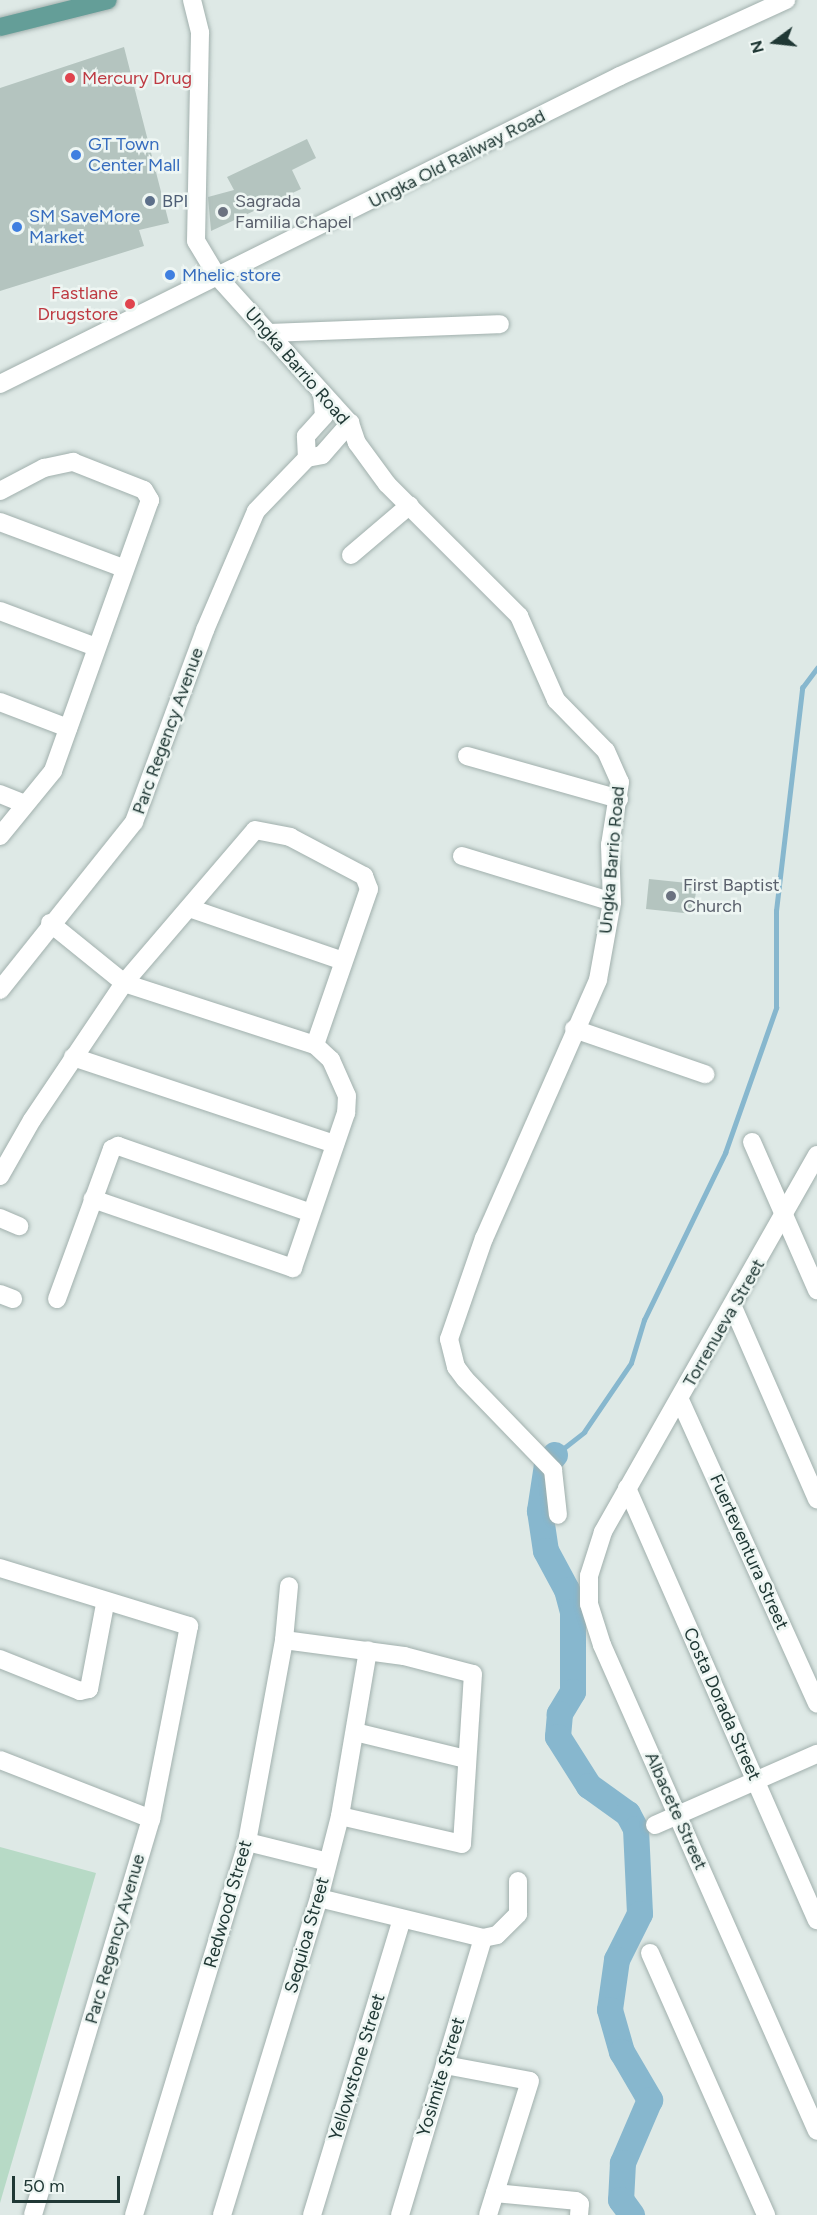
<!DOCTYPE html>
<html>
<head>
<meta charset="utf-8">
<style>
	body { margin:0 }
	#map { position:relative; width:817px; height:2215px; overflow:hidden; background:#dee9e6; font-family:Figtree,sans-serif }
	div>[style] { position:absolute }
	.green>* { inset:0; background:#b7dac6 }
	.stream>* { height:4.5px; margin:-2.25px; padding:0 2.25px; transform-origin:2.25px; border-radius:2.25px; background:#87b7ce }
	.river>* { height:26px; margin:-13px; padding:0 13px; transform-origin:13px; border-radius:13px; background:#87b7ce }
	.building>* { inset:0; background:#b4c4bf }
	.roads { filter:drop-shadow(0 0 2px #a1b0ad) drop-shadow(0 0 2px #a1b0ad) }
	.minor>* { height:18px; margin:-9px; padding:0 9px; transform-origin:9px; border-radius:9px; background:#fff }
	.major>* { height:18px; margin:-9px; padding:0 9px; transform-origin:9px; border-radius:9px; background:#649e98 }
	.dots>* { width:16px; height:16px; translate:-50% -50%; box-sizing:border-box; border:3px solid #eef6f3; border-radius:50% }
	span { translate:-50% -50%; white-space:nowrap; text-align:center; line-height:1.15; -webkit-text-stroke:5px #eef6f3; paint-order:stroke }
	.health-label { font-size:18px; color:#be3a42 }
	.left { translate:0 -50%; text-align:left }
	.right { translate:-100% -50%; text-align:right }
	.shop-label { font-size:18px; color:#366cbe }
	.street-label { font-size:18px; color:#203835 }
	.service-label { font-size:18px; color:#4e5e75 }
	.worship-label { font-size:18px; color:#5b616d }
	.north { position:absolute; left:745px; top:12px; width:60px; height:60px; -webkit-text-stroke:4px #eef6f3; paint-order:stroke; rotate:255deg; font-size:16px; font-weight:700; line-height:24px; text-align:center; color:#203835 }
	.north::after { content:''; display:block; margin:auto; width:21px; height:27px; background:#203835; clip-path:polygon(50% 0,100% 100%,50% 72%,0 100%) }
	.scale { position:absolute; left:12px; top:2176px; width:108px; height:27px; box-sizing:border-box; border:3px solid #203835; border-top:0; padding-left:8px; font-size:18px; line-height:21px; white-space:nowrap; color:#203835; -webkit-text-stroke:4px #eef6f3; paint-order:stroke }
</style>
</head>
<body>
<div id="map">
	<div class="green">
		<div style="clip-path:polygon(0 1847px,96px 1873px,0 2203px)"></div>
	</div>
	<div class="stream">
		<div style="left:555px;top:1455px;width:37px;rotate:-38deg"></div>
		<div style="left:584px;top:1432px;width:83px;rotate:-55.7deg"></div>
		<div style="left:631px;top:1363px;width:45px;rotate:-73.2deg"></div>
		<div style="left:644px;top:1320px;width:186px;rotate:-64.1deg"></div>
		<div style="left:725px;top:1153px;width:154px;rotate:-70.6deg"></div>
		<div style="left:776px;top:1008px;width:97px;rotate:-90deg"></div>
		<div style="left:776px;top:911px;width:225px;rotate:-83.3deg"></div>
		<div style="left:802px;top:688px;width:25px;rotate:-53deg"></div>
	</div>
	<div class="river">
		<div style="left:555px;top:1455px;width:13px;rotate:129deg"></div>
		<div style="left:547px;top:1465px;width:47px;rotate:98.7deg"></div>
		<div style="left:540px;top:1511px;width:40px;rotate:81.5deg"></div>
		<div style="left:546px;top:1551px;width:44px;rotate:61.7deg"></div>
		<div style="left:567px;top:1590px;width:23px;rotate:75deg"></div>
		<div style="left:573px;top:1612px;width:80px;rotate:90deg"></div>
		<div style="left:573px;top:1692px;width:26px;rotate:121deg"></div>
		<div style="left:560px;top:1714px;width:23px;rotate:95deg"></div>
		<div style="left:558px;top:1737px;width:58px;rotate:57.7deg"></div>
		<div style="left:589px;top:1786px;width:48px;rotate:35.7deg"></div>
		<div style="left:628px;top:1814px;width:17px;rotate:62deg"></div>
		<div style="left:636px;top:1829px;width:85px;rotate:87.3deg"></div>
		<div style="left:640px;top:1914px;width:51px;rotate:116.6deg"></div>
		<div style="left:617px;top:1960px;width:50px;rotate:98deg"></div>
		<div style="left:610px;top:2010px;width:44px;rotate:74.1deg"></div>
		<div style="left:622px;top:2052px;width:56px;rotate:59.7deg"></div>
		<div style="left:650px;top:2100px;width:69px;rotate:113.2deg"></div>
		<div style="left:623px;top:2163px;width:37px;rotate:93deg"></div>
		<div style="left:621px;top:2200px;width:19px;rotate:54deg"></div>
	</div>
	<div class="building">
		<div style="clip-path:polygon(124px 47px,169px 223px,139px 230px,144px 246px,0 291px,0 88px)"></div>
		<div style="clip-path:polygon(307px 139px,316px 158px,292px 170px,301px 189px,211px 231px,208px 197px,234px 190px,227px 177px)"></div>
		<div style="clip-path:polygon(649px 879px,697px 884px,693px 914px,646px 909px)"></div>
	</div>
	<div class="roads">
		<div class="minor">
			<div style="left:192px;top:0;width:34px;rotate:76deg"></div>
			<div style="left:200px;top:33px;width:208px;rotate:91.1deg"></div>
			<div style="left:196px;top:241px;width:41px;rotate:59deg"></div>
			<div style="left:217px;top:276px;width:198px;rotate:47.9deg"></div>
			<div style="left:350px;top:423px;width:21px;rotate:71deg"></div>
			<div style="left:357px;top:443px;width:51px;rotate:53.8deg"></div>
			<div style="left:387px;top:484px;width:187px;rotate:45deg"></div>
			<div style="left:519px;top:616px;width:92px;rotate:66.2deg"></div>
			<div style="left:556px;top:700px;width:71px;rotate:45.6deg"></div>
			<div style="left:606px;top:751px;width:34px;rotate:66deg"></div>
			<div style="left:620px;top:782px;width:64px;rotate:99deg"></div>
			<div style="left:610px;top:845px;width:57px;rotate:88deg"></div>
			<div style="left:612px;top:902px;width:79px;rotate:100.2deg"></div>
			<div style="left:598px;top:980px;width:282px;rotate:113.8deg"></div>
			<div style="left:484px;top:1238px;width:107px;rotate:109.1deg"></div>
			<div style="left:449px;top:1339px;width:29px;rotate:76deg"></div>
			<div style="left:456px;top:1367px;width:15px;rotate:53deg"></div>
			<div style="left:465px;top:1379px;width:127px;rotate:46deg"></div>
			<div style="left:553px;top:1470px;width:45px;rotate:83.7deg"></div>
			<div style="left:269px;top:333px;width:231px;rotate:-2.2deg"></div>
			<div style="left:0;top:384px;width:692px;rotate:-26.42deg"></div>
			<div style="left:620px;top:76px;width:183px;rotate:-24.6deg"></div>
			<div style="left:307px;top:458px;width:22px;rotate:-93deg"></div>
			<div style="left:306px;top:436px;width:27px;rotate:-48deg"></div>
			<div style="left:324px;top:416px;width:23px;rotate:-95deg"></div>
			<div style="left:307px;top:458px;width:15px;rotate:-11deg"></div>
			<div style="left:322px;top:455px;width:43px;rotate:-48.8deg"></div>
			<div style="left:0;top:491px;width:50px;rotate:-27.6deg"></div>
			<div style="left:44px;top:468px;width:30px;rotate:-12deg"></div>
			<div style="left:73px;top:462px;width:76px;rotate:21.5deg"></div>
			<div style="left:144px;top:490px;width:12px;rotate:59deg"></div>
			<div style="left:150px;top:500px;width:288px;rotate:109.7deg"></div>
			<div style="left:53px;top:771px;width:84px;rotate:129.2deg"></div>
			<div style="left:0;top:522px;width:131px;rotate:20.5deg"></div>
			<div style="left:351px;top:555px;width:77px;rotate:-40.3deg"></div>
			<div style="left:0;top:611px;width:103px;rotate:20.6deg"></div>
			<div style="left:0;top:702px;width:73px;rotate:20.9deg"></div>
			<div style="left:467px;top:756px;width:158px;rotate:15.8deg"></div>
			<div style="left:0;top:794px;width:27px;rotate:22deg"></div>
			<div style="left:462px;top:856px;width:157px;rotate:17deg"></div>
			<div style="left:192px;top:909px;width:160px;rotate:19deg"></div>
			<div style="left:50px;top:923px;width:95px;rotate:39deg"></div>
			<div style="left:124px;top:983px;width:201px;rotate:18deg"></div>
			<div style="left:315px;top:1045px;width:22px;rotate:43deg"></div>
			<div style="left:331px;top:1060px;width:39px;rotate:66deg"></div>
			<div style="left:347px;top:1096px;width:17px;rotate:93deg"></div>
			<div style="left:346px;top:1113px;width:164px;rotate:108.9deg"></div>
			<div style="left:293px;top:1268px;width:212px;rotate:-161deg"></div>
			<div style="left:0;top:990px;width:215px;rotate:-51.4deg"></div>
			<div style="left:134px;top:822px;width:205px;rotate:-69.7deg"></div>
			<div style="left:205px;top:630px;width:129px;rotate:-66.8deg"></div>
			<div style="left:256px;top:511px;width:74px;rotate:-46.1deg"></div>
			<div style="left:574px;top:1029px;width:139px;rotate:19deg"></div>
			<div style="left:73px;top:1057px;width:276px;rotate:18.4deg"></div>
			<div style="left:752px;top:1142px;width:162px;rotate:66.3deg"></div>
			<div style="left:817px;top:1155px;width:434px;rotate:119.6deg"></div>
			<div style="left:603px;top:1532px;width:46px;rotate:107.7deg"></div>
			<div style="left:589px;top:1576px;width:28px;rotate:90deg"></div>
			<div style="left:589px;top:1604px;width:43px;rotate:72.4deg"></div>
			<div style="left:602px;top:1645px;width:531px;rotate:66.14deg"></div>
			<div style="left:0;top:1176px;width:64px;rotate:-60.3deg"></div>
			<div style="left:32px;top:1120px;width:165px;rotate:-56.1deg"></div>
			<div style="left:124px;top:983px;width:201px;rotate:-49.4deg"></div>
			<div style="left:255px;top:830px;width:36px;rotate:11deg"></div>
			<div style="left:290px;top:837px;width:84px;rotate:27.8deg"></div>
			<div style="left:364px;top:876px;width:14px;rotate:69deg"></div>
			<div style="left:369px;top:889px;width:165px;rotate:109.1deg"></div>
			<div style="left:0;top:1218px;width:21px;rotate:23deg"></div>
			<div style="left:0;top:1294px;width:14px;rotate:21deg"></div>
			<div style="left:57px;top:1299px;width:160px;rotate:-69.9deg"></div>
			<div style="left:112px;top:1149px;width:7px;rotate:-27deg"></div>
			<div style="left:118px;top:1146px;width:204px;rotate:19.1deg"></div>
			<div style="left:733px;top:1307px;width:210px;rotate:66.4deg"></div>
			<div style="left:680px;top:1400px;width:333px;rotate:65.7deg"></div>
			<div style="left:627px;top:1488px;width:472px;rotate:66.3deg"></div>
			<div style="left:0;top:1568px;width:198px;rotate:17.1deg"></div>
			<div style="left:189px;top:1626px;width:197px;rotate:101.1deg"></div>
			<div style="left:284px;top:1640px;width:121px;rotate:7.6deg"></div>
			<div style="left:404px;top:1656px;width:71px;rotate:14.6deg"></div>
			<div style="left:473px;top:1674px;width:170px;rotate:93.7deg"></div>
			<div style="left:462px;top:1844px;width:125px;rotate:-167.1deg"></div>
			<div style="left:0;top:1659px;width:86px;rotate:21.8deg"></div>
			<div style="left:80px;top:1691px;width:9px;rotate:-13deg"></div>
			<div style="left:89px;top:1689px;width:86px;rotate:-79.3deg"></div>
			<div style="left:355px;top:1732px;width:114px;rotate:13.7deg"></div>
			<div style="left:0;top:1760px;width:162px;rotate:21.3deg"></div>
			<div style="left:151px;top:1819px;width:413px;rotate:106.6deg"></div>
			<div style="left:655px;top:1825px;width:177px;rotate:-23.7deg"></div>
			<div style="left:247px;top:1842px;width:83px;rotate:13.9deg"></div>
			<div style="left:319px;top:1898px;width:169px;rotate:13.7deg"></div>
			<div style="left:483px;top:1938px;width:14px;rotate:-12deg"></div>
			<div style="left:497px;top:1935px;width:30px;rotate:-45deg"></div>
			<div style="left:518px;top:1914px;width:33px;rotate:-90deg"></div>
			<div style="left:650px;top:1953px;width:287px;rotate:66.1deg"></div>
			<div style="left:445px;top:2065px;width:86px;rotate:10.7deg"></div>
			<div style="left:530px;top:2081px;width:140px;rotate:107.4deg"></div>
			<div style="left:495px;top:2193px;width:81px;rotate:5.6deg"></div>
			<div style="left:576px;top:2201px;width:5px;rotate:37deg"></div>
			<div style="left:580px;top:2204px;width:11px;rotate:95deg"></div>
			<div style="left:134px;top:2215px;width:390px;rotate:-73.1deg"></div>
			<div style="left:247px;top:1842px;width:205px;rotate:-79.6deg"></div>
			<div style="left:284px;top:1640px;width:54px;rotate:-84.7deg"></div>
			<div style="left:222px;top:2215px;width:332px;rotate:-73deg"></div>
			<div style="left:319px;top:1898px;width:85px;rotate:-75.6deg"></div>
			<div style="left:340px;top:1816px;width:168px;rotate:-80.4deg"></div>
			<div style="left:312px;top:2215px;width:309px;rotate:-73.1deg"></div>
			<div style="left:400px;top:2215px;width:289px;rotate:-73.3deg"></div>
		</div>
		<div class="major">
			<div style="left:0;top:27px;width:111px;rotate:-14deg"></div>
		</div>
	</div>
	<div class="dots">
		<div style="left:70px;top:78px;background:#e0444e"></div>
		<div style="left:76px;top:155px;background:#3f7fe0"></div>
		<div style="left:150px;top:201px;background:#5c6f8a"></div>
		<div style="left:223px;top:212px;background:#6b7280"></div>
		<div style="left:17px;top:227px;background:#3f7fe0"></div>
		<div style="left:170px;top:275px;background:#3f7fe0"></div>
		<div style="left:130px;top:304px;background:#e0444e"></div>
		<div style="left:671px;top:896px;background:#6b7280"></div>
	</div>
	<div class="health-label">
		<span class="left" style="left:82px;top:78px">Mercury Drug</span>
		<span class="right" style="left:118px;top:304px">Fastlane<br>Drugstore</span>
	</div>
	<div class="shop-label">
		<span class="left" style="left:88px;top:155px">GT Town<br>Center Mall</span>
		<span class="left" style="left:29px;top:227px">SM SaveMore<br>Market</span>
		<span class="left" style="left:182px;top:275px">Mhelic store</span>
	</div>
	<div class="street-label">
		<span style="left:457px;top:159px;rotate:-27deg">Ungka Old Railway Road</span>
		<span style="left:297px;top:366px;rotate:49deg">Ungka Barrio Road</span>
		<span style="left:168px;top:731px;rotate:-70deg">Parc Regency Avenue</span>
		<span style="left:612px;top:860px;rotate:-85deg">Ungka Barrio Road</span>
		<span style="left:724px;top:1323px;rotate:-60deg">Torrenueva Street</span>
		<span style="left:749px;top:1552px;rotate:66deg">Fuerteventura Street</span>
		<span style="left:722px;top:1704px;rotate:66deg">Costa Dorada Street</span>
		<span style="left:676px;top:1811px;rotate:66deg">Albacete Street</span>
		<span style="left:228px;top:1904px;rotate:-74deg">Redwood Street</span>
		<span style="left:307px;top:1935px;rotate:-74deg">Sequioa Street</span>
		<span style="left:115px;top:1939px;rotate:-74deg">Parc Regency Avenue</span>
		<span style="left:357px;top:2067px;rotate:-73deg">Yellowstone Street</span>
		<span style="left:441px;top:2077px;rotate:-73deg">Yosimite Street</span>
	</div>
	<div class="service-label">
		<span class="left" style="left:162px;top:201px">BPI</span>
	</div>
	<div class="worship-label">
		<span class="left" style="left:235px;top:212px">Sagrada<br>Familia Chapel</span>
		<span class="left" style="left:683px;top:896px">First Baptist<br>Church</span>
	</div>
	<div class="north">N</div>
	<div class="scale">50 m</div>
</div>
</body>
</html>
